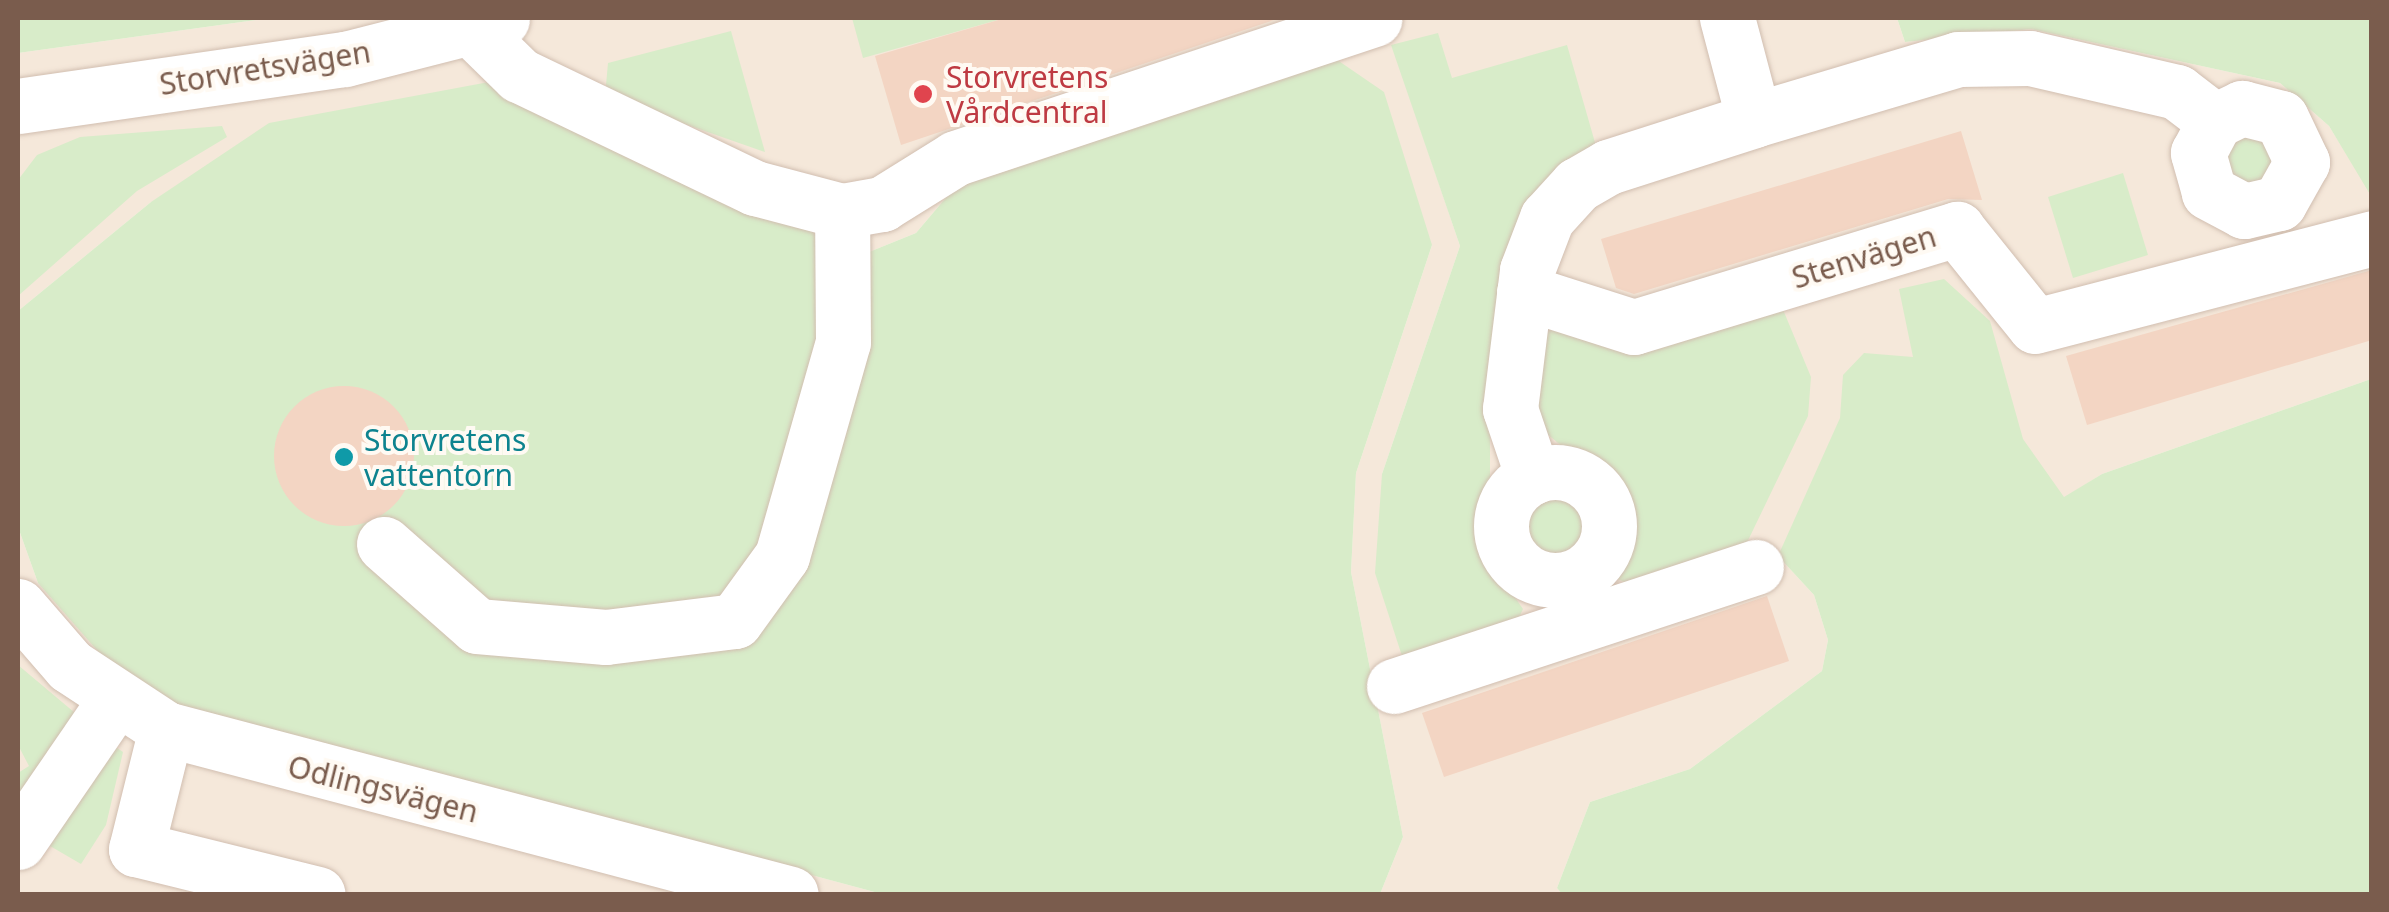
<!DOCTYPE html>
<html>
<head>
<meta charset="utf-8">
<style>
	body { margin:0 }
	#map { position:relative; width:2389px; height:912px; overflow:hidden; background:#fdf6ec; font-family:"Noto Sans",sans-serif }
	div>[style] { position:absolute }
	.residential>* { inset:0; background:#f5e8da }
	.green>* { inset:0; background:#d8ecc9 }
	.round { border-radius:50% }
	.building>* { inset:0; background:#f3d5c3 }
	.roads { filter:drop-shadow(0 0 2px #d1beb0) drop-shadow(0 0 2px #d1beb0) }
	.minor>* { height:55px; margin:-27.5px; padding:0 27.5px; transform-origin:27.5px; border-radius:27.5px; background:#fff }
	.minor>.ring { margin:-27.5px; padding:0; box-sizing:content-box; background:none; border:55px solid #fff; border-radius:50% }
	.dots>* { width:28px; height:28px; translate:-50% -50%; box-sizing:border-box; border:5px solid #fffaf3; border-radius:50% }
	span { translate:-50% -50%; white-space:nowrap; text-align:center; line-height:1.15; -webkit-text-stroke:8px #fffaf3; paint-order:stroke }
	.street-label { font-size:30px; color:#7a5c4d }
	.health-label { font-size:30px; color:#be3a42 }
	.left { translate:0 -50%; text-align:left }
	.culture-label { font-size:30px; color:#0d838f }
	.frame { position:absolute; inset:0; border:20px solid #7a5c4d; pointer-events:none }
</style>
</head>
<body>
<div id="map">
	<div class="residential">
		<div style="clip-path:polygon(evenodd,270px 18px,1897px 18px,1905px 42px,2031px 29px,2280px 83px,2329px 126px,2372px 196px,2371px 379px,2102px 474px,2051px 506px,1778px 556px,1814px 595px,1828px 640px,1822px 671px,1690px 769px,1590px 802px,1557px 888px,1562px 894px,1380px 894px,1403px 837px,1351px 572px,1356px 473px,1432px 245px,966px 174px,916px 233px,869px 252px,151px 202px,18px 311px,18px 53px,270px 18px,1392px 45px,1451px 78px,1490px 418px,1382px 474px,1460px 246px,1392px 45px)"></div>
		<div style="clip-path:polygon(18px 527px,38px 583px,161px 700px,882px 894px,18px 894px)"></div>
	</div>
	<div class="green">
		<div style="clip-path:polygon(18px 18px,270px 18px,18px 53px)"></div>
		<div style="clip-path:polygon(852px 18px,1005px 18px,863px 58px)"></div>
		<div style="clip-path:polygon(1897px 18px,2371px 18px,2371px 196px,2329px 126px,2280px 83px,2031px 29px,1905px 42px)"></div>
		<div style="clip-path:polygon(731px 31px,765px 152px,605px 96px,608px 63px)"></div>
		<div style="clip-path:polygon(1438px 33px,1452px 78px,1567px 45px,1596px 146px,1490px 418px,1490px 488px,1475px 512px,1482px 550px,1523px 609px,1514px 628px,1402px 656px,1375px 573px,1382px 474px,1460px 246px,1391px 45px)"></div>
		<div style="clip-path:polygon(1330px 55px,1384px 92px,1432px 245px,1356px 473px,1351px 572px,1403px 837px,1380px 894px,882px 894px,161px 700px,117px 673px,38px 583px,18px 527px,18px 311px,151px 202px,269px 123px,489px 82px,869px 252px,916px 233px,966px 174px)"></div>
		<div style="clip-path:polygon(222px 126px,227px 137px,137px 191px,18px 296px,18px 180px,37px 155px,80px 137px)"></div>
		<div style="clip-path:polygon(2234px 130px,2280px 147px,2258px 186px,2237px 183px,2220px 154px)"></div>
		<div style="clip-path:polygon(2123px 173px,2148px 255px,2073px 278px,2048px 197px)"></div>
		<div style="clip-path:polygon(1944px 279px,1990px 321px,2023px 439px,2064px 497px,2102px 474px,2371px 379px,2371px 894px,1562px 894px,1557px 888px,1590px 802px,1690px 769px,1822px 671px,1828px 640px,1814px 595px,1778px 556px,1840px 418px,1843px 375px,1864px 353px,1913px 357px,1899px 289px)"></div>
		<div style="clip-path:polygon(1777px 295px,1811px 377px,1808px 416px,1741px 555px,1636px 588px,1616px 578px,1631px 503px,1535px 424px,1535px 317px)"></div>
		<div class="round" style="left:1527px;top:495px;width:60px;height:60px"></div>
		<div style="clip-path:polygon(18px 665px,81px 718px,18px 822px,18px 773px,29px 766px,18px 745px)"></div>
		<div style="clip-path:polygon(107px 741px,123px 752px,106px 825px,81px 864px,38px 839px)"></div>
	</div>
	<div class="building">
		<div style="clip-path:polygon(1005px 18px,1280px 18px,901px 145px,875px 56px)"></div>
		<div style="clip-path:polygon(1961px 131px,1982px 200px,1948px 199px,1634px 294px,1616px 288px,1601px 239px)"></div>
		<div style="clip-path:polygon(2372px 270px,2372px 340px,2087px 425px,2066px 356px)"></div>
		<div class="round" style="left:274px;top:386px;width:140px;height:140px"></div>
		<div style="clip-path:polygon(1767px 596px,1789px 661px,1444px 777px,1422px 713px)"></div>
	</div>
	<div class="roads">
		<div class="minor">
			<div style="left:470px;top:27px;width:69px;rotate:44.4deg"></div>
			<div style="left:519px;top:75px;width:262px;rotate:25.6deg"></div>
			<div style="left:755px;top:188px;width:90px;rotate:14.8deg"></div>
			<div style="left:842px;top:211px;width:41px;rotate:-9.9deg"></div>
			<div style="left:882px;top:204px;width:87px;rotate:-31.9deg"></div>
			<div style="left:956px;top:158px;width:441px;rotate:-18.4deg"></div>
			<div style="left:18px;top:106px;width:330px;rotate:-8.2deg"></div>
			<div style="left:345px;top:59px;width:162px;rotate:-14.3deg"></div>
			<div style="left:1754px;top:120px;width:213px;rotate:-16.6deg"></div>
			<div style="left:1958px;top:59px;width:72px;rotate:-0.8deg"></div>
			<div style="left:2030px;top:58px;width:151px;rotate:13deg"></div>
			<div style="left:2177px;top:92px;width:48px;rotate:37.3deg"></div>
			<div style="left:2215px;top:121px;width:30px;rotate:-26deg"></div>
			<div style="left:2242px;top:108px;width:40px;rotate:14.4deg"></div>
			<div style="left:2281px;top:118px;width:49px;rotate:64.5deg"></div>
			<div style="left:2302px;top:162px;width:47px;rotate:119.3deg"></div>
			<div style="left:2279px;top:203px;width:36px;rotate:167deg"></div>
			<div style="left:2244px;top:211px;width:40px;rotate:-152deg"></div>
			<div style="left:2209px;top:192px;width:41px;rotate:-105.8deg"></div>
			<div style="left:2198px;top:153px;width:36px;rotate:-62deg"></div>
			<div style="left:1524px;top:292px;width:115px;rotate:17.7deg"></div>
			<div style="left:1634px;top:327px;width:338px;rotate:-16.9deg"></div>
			<div style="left:1957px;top:229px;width:124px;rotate:51.2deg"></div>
			<div style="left:2035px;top:326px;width:348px;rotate:-14.6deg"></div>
			<div class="ring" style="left:1501px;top:472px;width:53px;height:53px"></div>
			<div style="left:1533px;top:477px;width:72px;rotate:-108.7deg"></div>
			<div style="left:1510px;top:409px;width:140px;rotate:-83deg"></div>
			<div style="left:1527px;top:270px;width:56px;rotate:-69deg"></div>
			<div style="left:1547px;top:218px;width:45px;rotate:-47.7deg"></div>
			<div style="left:1577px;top:185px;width:36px;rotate:-30deg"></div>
			<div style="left:1608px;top:167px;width:153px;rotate:-17.8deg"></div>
			<div style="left:1754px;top:120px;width:106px;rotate:-104.8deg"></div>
			<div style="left:384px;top:544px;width:124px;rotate:41.4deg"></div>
			<div style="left:477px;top:626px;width:129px;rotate:4.9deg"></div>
			<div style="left:606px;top:637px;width:130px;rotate:-7.1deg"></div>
			<div style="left:735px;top:621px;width:80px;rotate:-54.1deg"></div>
			<div style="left:782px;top:556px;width:223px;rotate:-74.1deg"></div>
			<div style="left:843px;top:342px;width:131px;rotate:-90.4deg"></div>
			<div style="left:18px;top:606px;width:79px;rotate:49.1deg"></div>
			<div style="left:70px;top:666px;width:115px;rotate:33.3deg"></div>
			<div style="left:166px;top:729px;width:646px;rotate:14.79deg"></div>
			<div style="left:1394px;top:686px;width:381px;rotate:-18.2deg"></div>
			<div style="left:166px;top:729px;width:124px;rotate:104deg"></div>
			<div style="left:136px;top:849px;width:187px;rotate:13.9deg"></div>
			<div style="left:18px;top:842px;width:170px;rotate:-55.6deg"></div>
		</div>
	</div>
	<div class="dots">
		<div style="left:923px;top:94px;background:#e0444e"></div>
		<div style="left:344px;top:457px;background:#0f9aa8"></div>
	</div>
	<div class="street-label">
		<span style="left:265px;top:68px;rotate:-9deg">Storvretsvägen</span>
		<span style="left:1864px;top:257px;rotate:-17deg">Stenvägen</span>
		<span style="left:383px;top:789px;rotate:14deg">Odlingsvägen</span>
	</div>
	<div class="health-label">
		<span class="left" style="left:946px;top:94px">Storvretens<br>Vårdcentral</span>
	</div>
	<div class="culture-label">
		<span class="left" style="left:364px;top:457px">Storvretens<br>vattentorn</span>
	</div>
	<div class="frame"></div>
</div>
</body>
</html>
